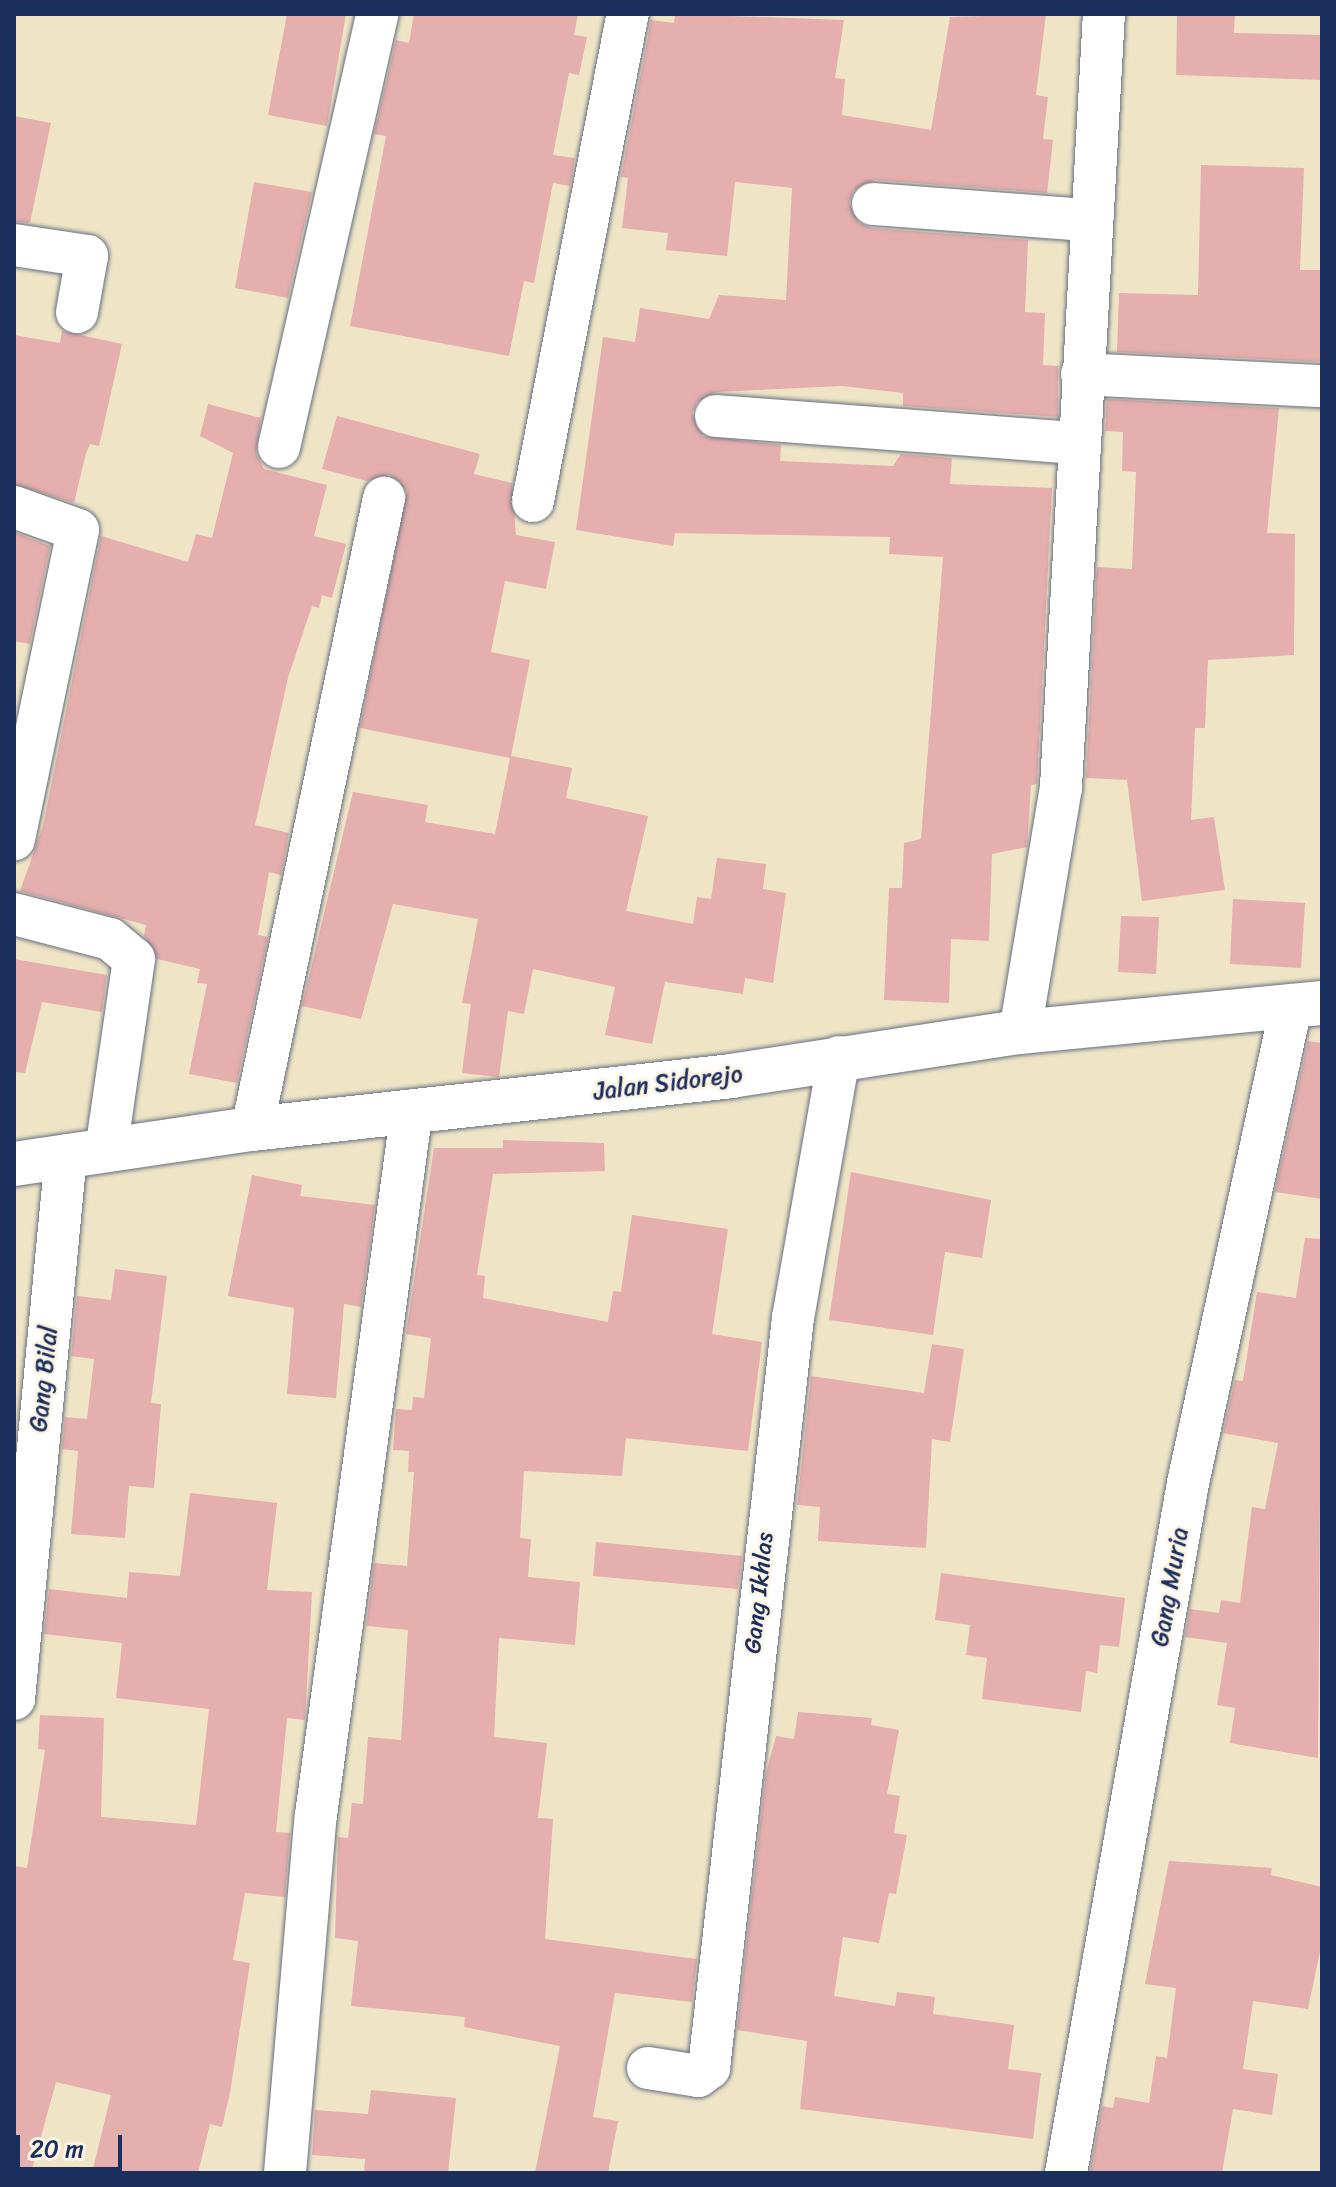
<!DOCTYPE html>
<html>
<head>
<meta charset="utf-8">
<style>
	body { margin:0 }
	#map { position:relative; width:1336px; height:2187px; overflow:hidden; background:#efe5c6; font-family:Sriracha,sans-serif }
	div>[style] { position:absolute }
	.building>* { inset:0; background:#e4afad }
	.roads { filter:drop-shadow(0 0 2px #656f82) drop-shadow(0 0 2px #656f82) }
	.minor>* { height:42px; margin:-21px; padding:0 21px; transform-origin:21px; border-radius:21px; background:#fff }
	.tertiary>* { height:44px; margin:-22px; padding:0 22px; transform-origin:22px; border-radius:22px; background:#fff }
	span { translate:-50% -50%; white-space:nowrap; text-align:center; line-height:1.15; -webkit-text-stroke:6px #fcf5e5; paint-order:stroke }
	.street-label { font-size:24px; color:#1b2f5e }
	.frame { position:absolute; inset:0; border:16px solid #1b2f5e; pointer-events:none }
	.scale { position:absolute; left:16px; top:2135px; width:106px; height:36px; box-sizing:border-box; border:4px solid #1b2f5e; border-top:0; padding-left:10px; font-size:24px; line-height:28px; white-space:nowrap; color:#1b2f5e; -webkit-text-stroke:6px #fcf5e5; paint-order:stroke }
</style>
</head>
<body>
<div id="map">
	<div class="building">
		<div style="clip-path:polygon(287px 14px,346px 14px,327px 126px,268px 115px)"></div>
		<div style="clip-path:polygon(414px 14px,578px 14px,574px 35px,587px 37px,579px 75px,569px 73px,553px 155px,575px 158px,570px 186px,553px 183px,534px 283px,524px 281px,509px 356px,350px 326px,386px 136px,374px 134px,396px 40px,409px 43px)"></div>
		<div style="clip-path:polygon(675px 14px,844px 20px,835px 78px,845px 79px,842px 115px,931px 130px,950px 17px,1046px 14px,1036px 95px,1048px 97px,1043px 139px,1053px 140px,1047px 193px,875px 180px,854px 190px,849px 203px,859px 223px,871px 228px,1028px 240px,1025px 312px,1045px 313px,1043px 365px,1058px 366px,1058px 417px,903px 406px,903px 393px,842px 386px,717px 392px,697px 402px,692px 413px,703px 436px,781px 445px,780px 461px,893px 466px,901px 454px,952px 458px,950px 484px,1052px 488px,1037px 784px,1031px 785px,1027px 847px,992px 854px,989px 941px,951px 939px,949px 1003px,884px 1000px,889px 888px,902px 888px,904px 843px,921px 839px,943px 557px,889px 554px,890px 537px,675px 533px,673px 546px,576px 530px,603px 337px,635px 342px,640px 308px,709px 319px,719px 295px,786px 300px,792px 188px,735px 182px,727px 256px,666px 250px,668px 233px,622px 228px,628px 178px,621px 177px,651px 20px,674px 23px)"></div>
		<div style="clip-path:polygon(1177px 14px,1235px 14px,1234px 33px,1322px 35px,1322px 80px,1176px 75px)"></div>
		<div style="clip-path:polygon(14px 116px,51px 123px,30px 223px,14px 222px)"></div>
		<div style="clip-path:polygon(1201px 165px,1304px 168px,1300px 270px,1322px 270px,1322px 362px,1117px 352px,1119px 293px,1198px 295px)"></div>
		<div style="clip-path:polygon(254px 182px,312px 192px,288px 298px,235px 288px)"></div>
		<div style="clip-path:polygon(62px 331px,122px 344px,99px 446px,90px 444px,86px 453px,74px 503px,14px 484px,14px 335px,60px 343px)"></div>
		<div style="clip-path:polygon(1107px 399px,1279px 408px,1267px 533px,1295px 534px,1294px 655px,1208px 660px,1205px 728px,1195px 728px,1191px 820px,1214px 817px,1225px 890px,1142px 901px,1127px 780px,1086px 778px,1097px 567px,1132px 569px,1136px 472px,1122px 471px,1123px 432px,1105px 431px)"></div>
		<div style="clip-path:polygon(208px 404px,261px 418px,256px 453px,264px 469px,327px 485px,314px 536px,346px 544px,332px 598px,322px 595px,319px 608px,312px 606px,288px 678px,255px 825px,289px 833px,281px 875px,269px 872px,258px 935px,268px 937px,237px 1083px,189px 1074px,207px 984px,197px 983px,200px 969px,157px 959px,144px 936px,146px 925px,20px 891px,43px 826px,101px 536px,188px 562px,196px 534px,212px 538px,233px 453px,200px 436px)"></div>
		<div style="clip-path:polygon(337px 416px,480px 454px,474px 474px,512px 483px,516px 535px,555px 542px,546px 589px,505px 581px,491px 652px,530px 660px,511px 756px,572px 768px,566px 798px,648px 816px,626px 911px,693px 924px,697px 897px,711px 899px,717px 858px,766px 864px,763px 889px,786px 893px,773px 983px,745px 978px,743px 994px,665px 982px,652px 1044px,605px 1035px,615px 987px,533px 969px,524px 1014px,508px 1011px,499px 1077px,462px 1073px,471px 1004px,462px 1003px,478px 919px,393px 904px,361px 1019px,302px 1006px,353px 792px,428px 805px,425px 822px,495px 834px,510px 758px,360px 728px,407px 491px,390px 475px,367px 481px,322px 469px)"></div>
		<div style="clip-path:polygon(14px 532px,50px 546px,30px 644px,14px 641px)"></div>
		<div style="clip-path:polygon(1233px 899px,1305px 903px,1301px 968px,1230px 964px)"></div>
		<div style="clip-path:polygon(1121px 916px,1159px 917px,1156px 974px,1118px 972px)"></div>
		<div style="clip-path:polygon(14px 959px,107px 975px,102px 1012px,42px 1002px,25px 1073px,14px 1072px)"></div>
		<div style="clip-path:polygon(1308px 1041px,1322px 1043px,1322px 1199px,1275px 1192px)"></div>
		<div style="clip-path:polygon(503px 1140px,604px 1143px,605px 1171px,493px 1174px,477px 1275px,485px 1276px,483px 1298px,608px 1322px,613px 1291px,621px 1292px,632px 1215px,728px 1229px,712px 1334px,762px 1342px,748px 1451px,626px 1438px,622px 1476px,524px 1471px,520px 1538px,531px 1539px,528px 1577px,580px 1582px,575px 1645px,499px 1638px,494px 1737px,547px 1743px,538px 1818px,553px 1819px,545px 1939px,697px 1959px,692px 2002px,615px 1993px,593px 2117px,618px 2121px,608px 2173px,535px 2173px,560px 2046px,464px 2027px,465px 2017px,351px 2006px,358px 1941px,335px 1938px,338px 1837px,348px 1838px,352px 1803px,363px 1804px,368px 1737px,401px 1740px,408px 1630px,366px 1626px,374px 1563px,407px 1566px,414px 1472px,408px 1472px,409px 1451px,393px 1450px,396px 1409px,412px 1410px,413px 1397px,424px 1398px,431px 1338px,406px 1334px,434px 1148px,503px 1148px)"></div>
		<div style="clip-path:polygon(851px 1172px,991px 1200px,982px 1258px,945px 1252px,933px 1335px,829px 1320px)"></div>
		<div style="clip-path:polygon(252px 1175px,302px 1185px,300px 1196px,375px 1205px,361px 1307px,344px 1304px,336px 1398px,287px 1394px,294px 1308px,228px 1296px)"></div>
		<div style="clip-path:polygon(1305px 1238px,1322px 1239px,1318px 1758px,1230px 1743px,1235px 1708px,1217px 1705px,1227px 1643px,1185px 1637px,1190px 1609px,1219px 1613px,1221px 1600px,1240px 1603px,1252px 1507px,1265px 1509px,1278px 1443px,1223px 1433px,1235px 1380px,1243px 1381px,1257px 1292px,1296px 1298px)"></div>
		<div style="clip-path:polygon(115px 1269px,167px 1276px,151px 1403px,161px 1404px,154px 1488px,129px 1486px,125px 1538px,71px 1534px,78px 1451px,62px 1449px,65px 1417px,87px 1419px,94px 1359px,71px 1356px,77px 1296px,111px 1300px)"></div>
		<div style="clip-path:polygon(932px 1344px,964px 1349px,950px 1442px,932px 1439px,926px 1548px,818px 1541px,820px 1507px,797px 1505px,811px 1376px,924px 1393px)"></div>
		<div style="clip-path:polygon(190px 1493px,277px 1503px,267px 1590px,312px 1592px,305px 1720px,287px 1718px,276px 1832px,290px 1833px,285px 1897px,245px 1893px,233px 1960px,250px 1963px,230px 2093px,222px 2127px,210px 2124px,198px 2173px,92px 2173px,111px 2095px,56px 2082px,31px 2173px,14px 2173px,14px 1866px,27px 1868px,45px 1750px,38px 1749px,40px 1715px,104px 1718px,101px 1817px,196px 1825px,209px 1709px,116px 1698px,122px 1643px,44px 1634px,49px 1589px,127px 1598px,129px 1572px,180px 1576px)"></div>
		<div style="clip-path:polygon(596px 1542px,742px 1556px,738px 1589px,593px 1576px)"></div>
		<div style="clip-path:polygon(941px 1573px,1125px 1598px,1119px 1647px,1100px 1645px,1097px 1673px,1086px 1671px,1081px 1712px,982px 1699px,987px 1658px,966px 1655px,970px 1625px,935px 1620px)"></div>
		<div style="clip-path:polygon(798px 1712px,872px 1718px,871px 1725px,899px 1730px,887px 1794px,900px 1796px,894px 1833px,907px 1835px,896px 1894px,889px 1893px,879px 1943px,843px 1937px,834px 1996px,895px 2006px,897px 1992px,935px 1997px,933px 2014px,1014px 2025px,1008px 2069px,1041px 2073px,1033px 2139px,800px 2109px,807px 2041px,737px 2030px,766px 1773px,776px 1736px,794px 1739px)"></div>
		<div style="clip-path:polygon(1169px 1861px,1272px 1868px,1271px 1875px,1322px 1887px,1322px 1942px,1308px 2009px,1253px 2001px,1243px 2069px,1278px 2074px,1272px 2115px,1233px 2109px,1222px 2173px,1090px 2173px,1102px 2106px,1113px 2108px,1115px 2097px,1149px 2103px,1156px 2056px,1167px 2058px,1176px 1988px,1145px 1984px)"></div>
		<div style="clip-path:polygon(371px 2090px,456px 2098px,448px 2173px,364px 2173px,365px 2159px,312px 2155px,315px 2110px,368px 2114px)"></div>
	</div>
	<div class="roads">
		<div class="minor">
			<div style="left:873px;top:204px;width:216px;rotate:4.3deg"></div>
			<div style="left:14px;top:245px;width:74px;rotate:8.6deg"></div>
			<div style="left:87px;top:256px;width:57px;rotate:100.1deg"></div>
			<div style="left:1082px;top:374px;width:240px;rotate:2.9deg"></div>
			<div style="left:716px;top:416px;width:364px;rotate:4.3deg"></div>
			<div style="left:279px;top:447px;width:444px;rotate:-77.2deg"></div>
			<div style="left:533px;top:501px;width:496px;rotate:-79deg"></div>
			<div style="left:14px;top:507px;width:68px;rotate:19.8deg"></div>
			<div style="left:78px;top:530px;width:316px;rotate:101.7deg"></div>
			<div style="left:14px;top:914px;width:99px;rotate:14.6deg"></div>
			<div style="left:110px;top:939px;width:31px;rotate:40deg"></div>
			<div style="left:134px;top:959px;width:193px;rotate:98.3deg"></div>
			<div style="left:1020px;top:1032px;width:248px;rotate:-80.5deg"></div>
			<div style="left:1061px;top:787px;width:774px;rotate:-86.82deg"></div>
			<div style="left:252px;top:1129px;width:645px;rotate:-78.18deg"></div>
			<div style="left:14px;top:1699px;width:546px;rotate:-84.54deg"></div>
			<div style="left:648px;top:2068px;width:51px;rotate:9.1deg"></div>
			<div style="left:698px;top:2076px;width:14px;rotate:-36deg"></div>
			<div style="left:709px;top:2068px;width:755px;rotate:-83.61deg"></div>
			<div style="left:793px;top:1318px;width:265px;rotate:-80deg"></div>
			<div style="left:285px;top:2173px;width:359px;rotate:-85.1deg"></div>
			<div style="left:316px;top:1815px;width:705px;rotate:-82.26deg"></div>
			<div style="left:1066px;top:2173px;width:701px;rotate:-79.97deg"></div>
			<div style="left:1188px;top:1483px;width:489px;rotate:-77.8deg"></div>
		</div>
		<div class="tertiary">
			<div style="left:14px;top:1164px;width:241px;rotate:-8.4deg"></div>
			<div style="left:252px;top:1129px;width:482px;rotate:-6.3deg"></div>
			<div style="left:731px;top:1076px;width:292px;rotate:-8.7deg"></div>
			<div style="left:1020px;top:1032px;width:303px;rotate:-5.5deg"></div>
		</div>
	</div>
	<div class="street-label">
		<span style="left:668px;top:1083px;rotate:-7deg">Jalan Sidorejo</span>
		<span style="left:44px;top:1379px;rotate:-84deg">Gang Bilal</span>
		<span style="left:1170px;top:1587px;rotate:-80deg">Gang Muria</span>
		<span style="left:759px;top:1593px;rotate:-84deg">Gang Ikhlas</span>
	</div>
	<div class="frame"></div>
	<div class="scale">20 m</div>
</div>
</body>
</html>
